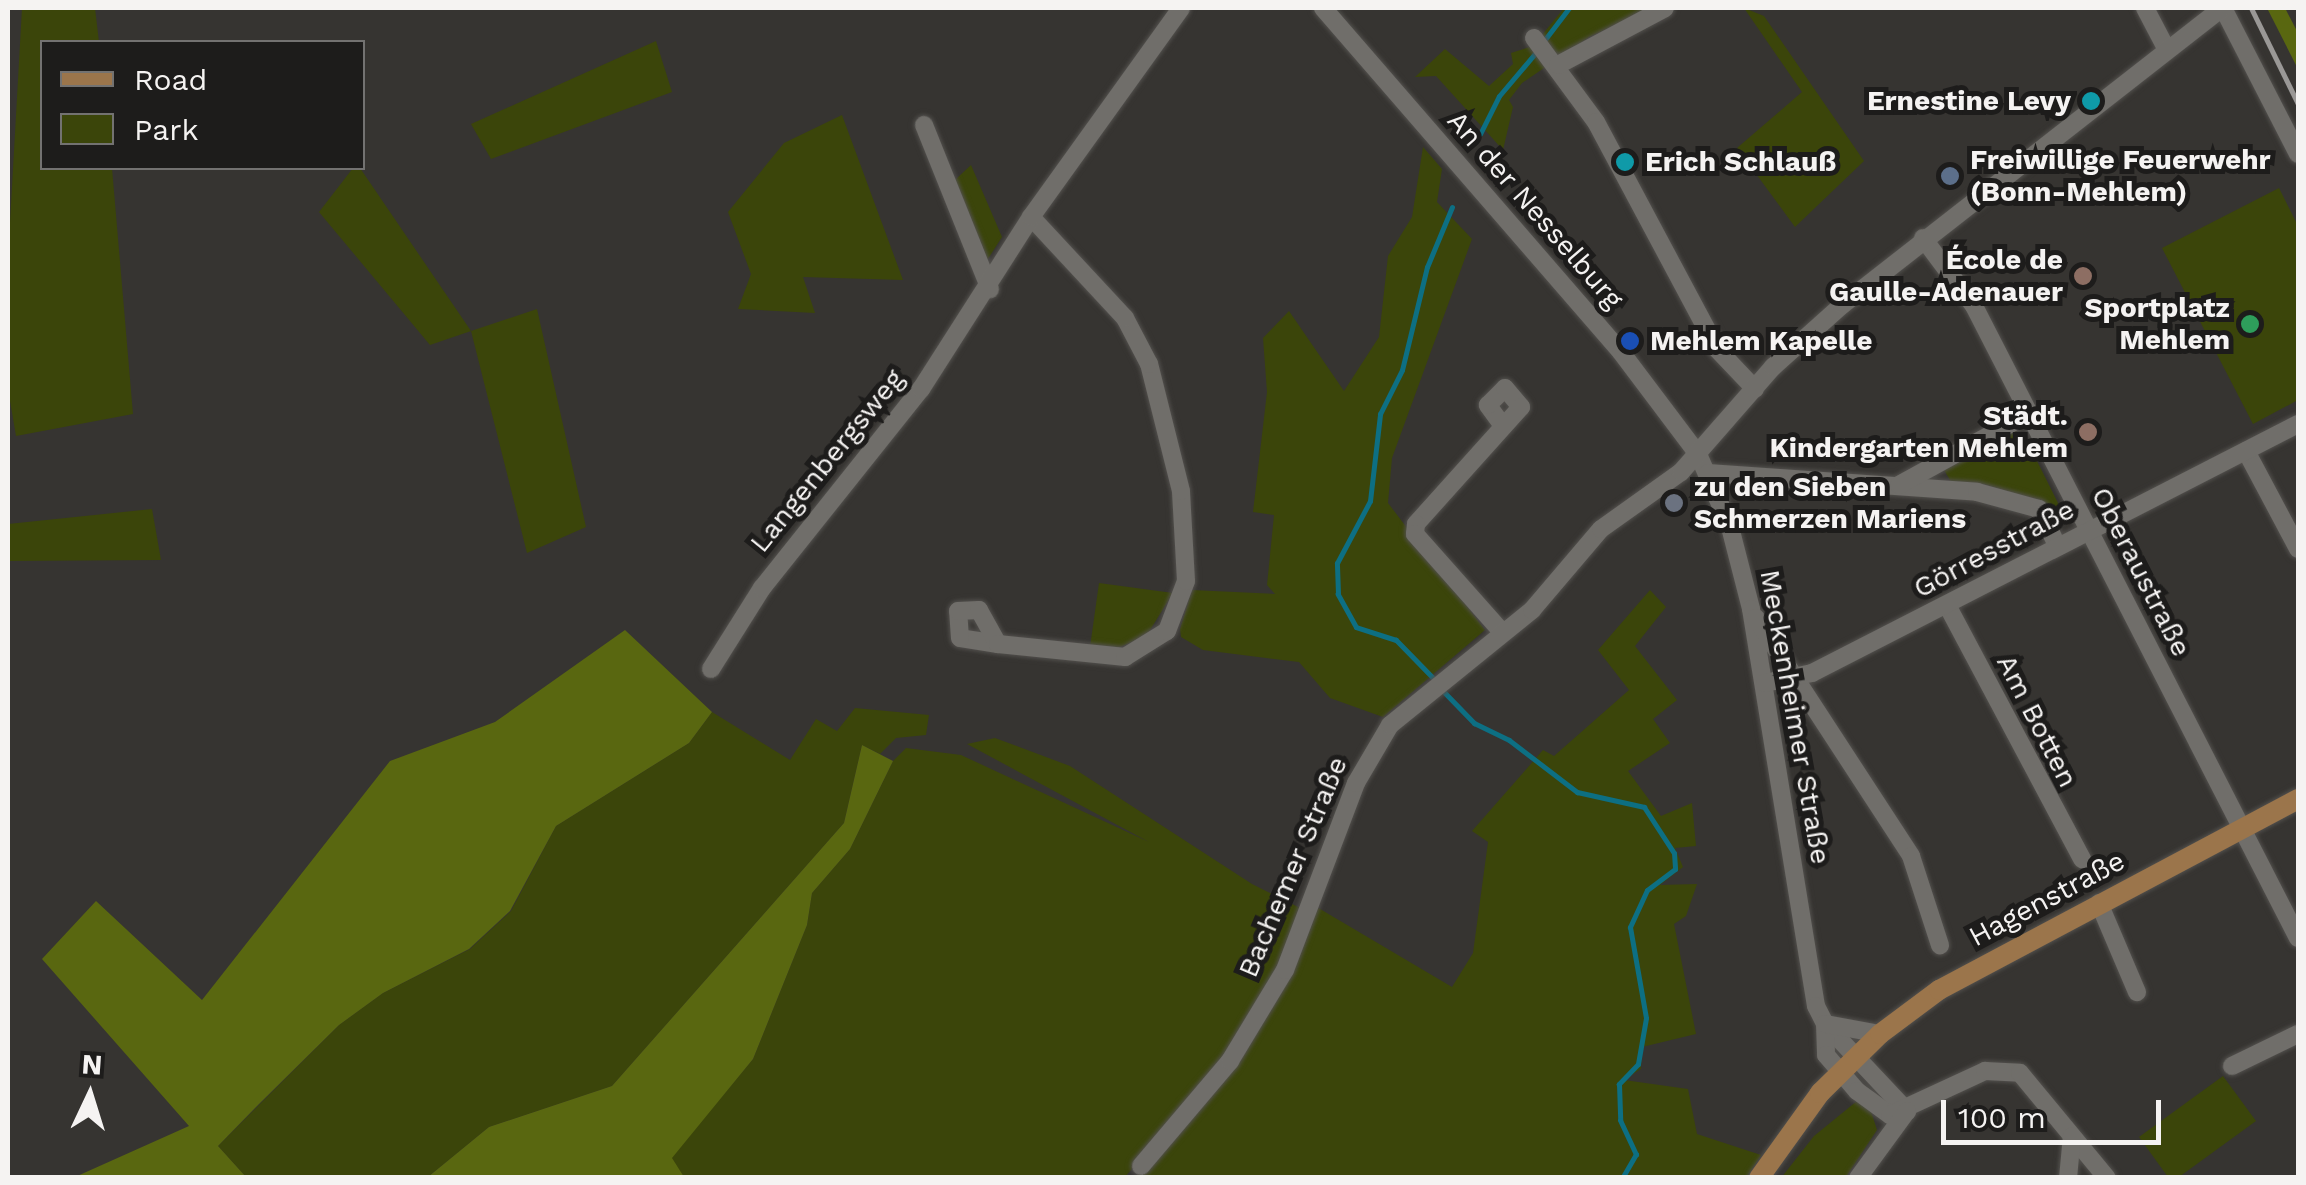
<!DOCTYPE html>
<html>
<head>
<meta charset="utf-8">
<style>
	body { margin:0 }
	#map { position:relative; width:2306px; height:1185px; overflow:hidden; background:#363431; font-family:"Work Sans",sans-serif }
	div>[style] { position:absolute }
	.green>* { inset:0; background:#3b450a }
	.forest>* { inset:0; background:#596710 }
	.stream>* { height:5px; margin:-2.5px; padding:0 2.5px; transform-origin:2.5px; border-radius:2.5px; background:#0d6f83 }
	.roads { filter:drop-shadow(0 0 2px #52504d) drop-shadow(0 0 2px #52504d) }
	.minor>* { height:18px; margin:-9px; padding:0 9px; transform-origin:9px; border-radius:9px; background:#706e6a }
	.major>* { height:20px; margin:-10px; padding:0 10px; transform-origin:10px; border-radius:10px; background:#9b754b }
	.rail>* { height:5px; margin:-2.5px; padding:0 2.5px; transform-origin:2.5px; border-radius:2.5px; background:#9a9896 }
	.dots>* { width:28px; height:28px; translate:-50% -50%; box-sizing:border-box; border:5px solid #1d1c1b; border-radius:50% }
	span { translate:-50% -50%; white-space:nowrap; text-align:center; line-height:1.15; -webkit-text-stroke:10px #1d1c1b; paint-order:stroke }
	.poi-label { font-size:28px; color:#f5f3f2; font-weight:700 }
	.right { translate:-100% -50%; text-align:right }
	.left { translate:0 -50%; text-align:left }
	.street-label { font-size:28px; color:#f5f3f2 }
	.frame { position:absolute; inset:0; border:10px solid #f5f3f2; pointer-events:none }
	.legend { position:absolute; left:40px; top:40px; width:325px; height:130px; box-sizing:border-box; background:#1d1c1b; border:2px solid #737271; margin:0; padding:12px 18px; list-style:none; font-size:30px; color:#f5f3f2 }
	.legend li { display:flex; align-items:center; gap:20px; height:50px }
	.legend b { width:50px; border:2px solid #737271 }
	.north { position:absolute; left:40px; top:1045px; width:100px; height:100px; -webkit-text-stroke:8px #1d1c1b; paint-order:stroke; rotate:4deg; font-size:28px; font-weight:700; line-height:40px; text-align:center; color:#f5f3f2 }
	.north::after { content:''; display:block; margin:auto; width:35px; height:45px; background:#f5f3f2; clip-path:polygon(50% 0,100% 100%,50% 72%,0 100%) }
	.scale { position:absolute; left:1941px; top:1100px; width:220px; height:45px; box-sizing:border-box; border:5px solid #f5f3f2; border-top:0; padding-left:12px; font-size:30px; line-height:35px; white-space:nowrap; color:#f5f3f2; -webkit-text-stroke:8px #1d1c1b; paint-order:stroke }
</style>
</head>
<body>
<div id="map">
	<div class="green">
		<div style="clip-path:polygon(22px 8px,95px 8px,99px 42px,42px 42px,42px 168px,112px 168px,133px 414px,16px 436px,8px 389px,8px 258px)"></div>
		<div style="clip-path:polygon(1564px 8px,1652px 8px,1589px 37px,1522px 83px,1509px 100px,1513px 107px,1503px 150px,1436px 76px,1415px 77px,1445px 49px,1489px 86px,1513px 64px,1511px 53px,1533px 46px)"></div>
		<div style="clip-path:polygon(1744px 8px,1764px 16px,1864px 161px,1795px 227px,1737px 148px,1802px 92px)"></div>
		<div style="clip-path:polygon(656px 41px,672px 92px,491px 159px,471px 124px)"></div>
		<div style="clip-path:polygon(842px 115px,903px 280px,803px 277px,815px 313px,738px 309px,751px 274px,728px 212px,784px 143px)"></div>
		<div style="clip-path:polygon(1423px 147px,1442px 169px,1437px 202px,1472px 239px,1392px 458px,1388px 503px,1485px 630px,1383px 717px,1330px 698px,1299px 662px,1203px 650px,1181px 637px,1180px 629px,1192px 590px,1275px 594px,1267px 585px,1274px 515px,1253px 512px,1267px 392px,1263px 338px,1289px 311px,1344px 391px,1379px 337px,1388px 256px,1412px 217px)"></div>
		<div style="clip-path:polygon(971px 165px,1002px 237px,986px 262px,955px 180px)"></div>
		<div style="clip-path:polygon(353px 168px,360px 168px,471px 331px,537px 309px,586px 527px,527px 553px,471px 331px,430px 345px,319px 212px)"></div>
		<div style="clip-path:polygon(2279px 188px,2298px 226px,2298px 400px,2253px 424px,2162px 248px)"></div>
		<div style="clip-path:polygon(2015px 431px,2024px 435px,2064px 515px,2056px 529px,2042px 503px,1984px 484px,1953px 485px,1944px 470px)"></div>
		<div style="clip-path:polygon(152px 509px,161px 560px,8px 561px,8px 524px)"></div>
		<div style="clip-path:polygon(1099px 583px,1173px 593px,1147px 635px,1118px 648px,1090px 647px)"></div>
		<div style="clip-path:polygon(1650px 590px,1666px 607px,1635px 646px,1677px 700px,1653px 719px,1670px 743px,1628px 771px,1661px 816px,1692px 803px,1696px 846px,1675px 848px,1683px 867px,1660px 885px,1697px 884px,1686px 916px,1674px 924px,1696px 1034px,1642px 1047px,1641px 1069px,1624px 1080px,1688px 1089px,1697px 1134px,1761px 1155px,1747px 1177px,1135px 1178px,1234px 1065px,1315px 906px,1452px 987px,1473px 953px,1488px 842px,1472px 831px,1543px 750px,1554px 756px,1629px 690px,1598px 650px)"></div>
		<div style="clip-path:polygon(855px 708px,929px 715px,926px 735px,896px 738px,880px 754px,862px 745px,844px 823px,612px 1086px,489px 1127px,428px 1177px,246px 1177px,218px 1146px,339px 1025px,383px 993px,470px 949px,511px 911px,556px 826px,689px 743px,712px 712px,790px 760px,816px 719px,837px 731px)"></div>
		<div style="clip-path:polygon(995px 738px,1070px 766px,1252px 884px,1304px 910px,1281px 969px,1227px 1059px,1125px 1177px,684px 1178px,671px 1158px,753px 1059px,807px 925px,812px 893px,850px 849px,893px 761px,906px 748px,961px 755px,1149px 842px,967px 744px)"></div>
		<div style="clip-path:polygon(2223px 1076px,2256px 1121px,2179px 1177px,2168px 1177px,2139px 1137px)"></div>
		<div style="clip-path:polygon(1857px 1101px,1870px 1108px,1877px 1130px,1846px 1177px,1781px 1178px,1814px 1136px)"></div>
	</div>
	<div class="forest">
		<div style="clip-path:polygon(2267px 8px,2285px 8px,2298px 33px,2298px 69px)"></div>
		<div style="clip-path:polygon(625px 630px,712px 712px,689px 743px,556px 826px,510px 911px,469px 949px,383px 993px,339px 1025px,259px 1104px,218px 1146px,246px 1177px,75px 1177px,189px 1126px,42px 959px,96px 901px,202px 1000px,390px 761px,495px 722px)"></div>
		<div style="clip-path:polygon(862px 745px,893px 761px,850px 849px,812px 893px,807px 925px,753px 1059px,672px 1158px,684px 1177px,428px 1177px,489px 1127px,612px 1086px,844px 823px)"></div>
	</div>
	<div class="stream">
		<div style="left:1543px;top:42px;width:43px;rotate:-52.6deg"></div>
		<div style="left:1480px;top:134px;width:42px;rotate:-63.4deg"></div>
		<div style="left:1499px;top:96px;width:59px;rotate:-49.8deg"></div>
		<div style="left:1437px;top:682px;width:59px;rotate:-134.3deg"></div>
		<div style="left:1396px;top:640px;width:42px;rotate:-162deg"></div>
		<div style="left:1356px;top:627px;width:38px;rotate:-119deg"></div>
		<div style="left:1338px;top:594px;width:31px;rotate:-92deg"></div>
		<div style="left:1337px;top:563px;width:70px;rotate:-62deg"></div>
		<div style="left:1370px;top:501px;width:88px;rotate:-83.4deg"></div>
		<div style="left:1380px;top:414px;width:49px;rotate:-63.4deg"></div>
		<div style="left:1402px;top:370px;width:106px;rotate:-76.4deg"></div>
		<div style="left:1427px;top:267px;width:65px;rotate:-67.4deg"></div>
		<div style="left:1443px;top:691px;width:45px;rotate:45.9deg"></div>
		<div style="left:1474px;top:723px;width:39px;rotate:26deg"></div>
		<div style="left:1509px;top:740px;width:86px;rotate:37.4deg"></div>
		<div style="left:1577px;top:792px;width:69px;rotate:12.6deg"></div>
		<div style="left:1644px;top:807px;width:55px;rotate:56.9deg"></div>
		<div style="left:1674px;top:853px;width:16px;rotate:86deg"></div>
		<div style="left:1675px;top:869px;width:35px;rotate:143deg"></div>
		<div style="left:1647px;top:890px;width:41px;rotate:114.7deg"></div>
		<div style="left:1630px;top:927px;width:92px;rotate:80deg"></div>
		<div style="left:1646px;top:1018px;width:47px;rotate:99.9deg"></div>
		<div style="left:1638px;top:1064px;width:28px;rotate:134deg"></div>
		<div style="left:1619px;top:1084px;width:36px;rotate:88deg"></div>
		<div style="left:1620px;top:1120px;width:38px;rotate:65deg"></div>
		<div style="left:1636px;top:1154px;width:28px;rotate:120deg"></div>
	</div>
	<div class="roads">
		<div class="minor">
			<div style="left:1323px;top:8px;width:455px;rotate:49.1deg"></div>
			<div style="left:1621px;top:352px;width:128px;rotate:53deg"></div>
			<div style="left:1698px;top:454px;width:80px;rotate:66.3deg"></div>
			<div style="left:1730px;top:527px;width:85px;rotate:75.6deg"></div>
			<div style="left:1751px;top:609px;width:402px;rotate:80.7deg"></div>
			<div style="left:1816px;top:1006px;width:20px;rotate:63deg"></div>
			<div style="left:1825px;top:1024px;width:120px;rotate:46.7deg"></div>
			<div style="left:2145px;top:8px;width:47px;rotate:62.4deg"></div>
			<div style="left:2223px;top:8px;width:164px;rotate:62.8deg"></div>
			<div style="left:1534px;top:38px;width:104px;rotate:53.6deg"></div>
			<div style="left:1596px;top:122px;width:257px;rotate:61.9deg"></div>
			<div style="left:1717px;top:349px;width:55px;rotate:46.5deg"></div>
			<div style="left:1558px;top:65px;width:121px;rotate:-28deg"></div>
			<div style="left:924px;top:125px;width:177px;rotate:68.1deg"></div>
			<div style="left:1923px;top:238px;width:85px;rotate:53.1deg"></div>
			<div style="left:1974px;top:306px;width:710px;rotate:62.86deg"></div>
			<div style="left:1503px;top:426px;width:26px;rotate:-126deg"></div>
			<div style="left:1488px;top:405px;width:24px;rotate:-45deg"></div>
			<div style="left:1505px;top:388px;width:25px;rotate:50deg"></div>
			<div style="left:1521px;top:407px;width:157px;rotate:131.9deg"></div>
			<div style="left:1416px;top:524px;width:10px;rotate:96deg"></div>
			<div style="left:1415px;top:534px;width:132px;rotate:48.4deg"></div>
			<div style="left:2246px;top:451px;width:111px;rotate:62deg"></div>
			<div style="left:1708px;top:473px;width:270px;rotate:4deg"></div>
			<div style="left:1977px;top:492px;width:64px;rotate:15.3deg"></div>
			<div style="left:2039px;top:509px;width:42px;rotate:63.4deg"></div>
			<div style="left:1899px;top:485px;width:147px;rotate:-28.8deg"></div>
			<div style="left:1947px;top:605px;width:288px;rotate:62deg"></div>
			<div style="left:1756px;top:618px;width:284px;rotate:56.9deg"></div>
			<div style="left:1911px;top:856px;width:94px;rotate:72deg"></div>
			<div style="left:998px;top:644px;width:38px;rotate:-171deg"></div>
			<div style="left:960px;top:638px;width:27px;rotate:-94deg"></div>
			<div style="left:958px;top:611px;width:21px;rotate:-3deg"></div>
			<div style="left:979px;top:610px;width:39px;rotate:61deg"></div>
			<div style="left:998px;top:644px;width:128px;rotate:5.8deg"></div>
			<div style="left:1125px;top:657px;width:49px;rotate:-31.8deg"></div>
			<div style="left:1167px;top:631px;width:53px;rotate:-69.2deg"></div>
			<div style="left:1186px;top:581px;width:90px;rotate:-93.2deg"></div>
			<div style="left:1181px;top:491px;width:131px;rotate:-104.1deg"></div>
			<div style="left:1149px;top:364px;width:52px;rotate:-117.6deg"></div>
			<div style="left:1125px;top:318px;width:138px;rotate:-132.9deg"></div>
			<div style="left:711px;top:669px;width:96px;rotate:-57.8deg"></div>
			<div style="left:762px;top:588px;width:255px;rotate:-51.4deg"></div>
			<div style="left:921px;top:389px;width:204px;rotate:-57.4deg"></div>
			<div style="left:1031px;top:217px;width:257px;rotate:-54.3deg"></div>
			<div style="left:1765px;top:683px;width:48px;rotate:-12deg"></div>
			<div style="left:1812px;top:673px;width:546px;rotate:-27.13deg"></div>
			<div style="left:2099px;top:903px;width:97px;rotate:66.9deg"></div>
			<div style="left:1825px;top:1024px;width:31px;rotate:88deg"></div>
			<div style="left:1826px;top:1055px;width:48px;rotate:49.3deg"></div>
			<div style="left:1857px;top:1091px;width:41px;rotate:36deg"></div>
			<div style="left:1890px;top:1115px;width:105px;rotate:-24.9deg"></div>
			<div style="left:1985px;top:1071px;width:35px;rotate:3deg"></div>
			<div style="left:2020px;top:1073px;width:136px;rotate:50.4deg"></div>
			<div style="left:1826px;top:1024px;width:55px;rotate:10.5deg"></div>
			<div style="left:2232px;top:1066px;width:73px;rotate:-25.9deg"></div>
			<div style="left:1141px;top:1166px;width:138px;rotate:-49.7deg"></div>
			<div style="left:1230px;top:1061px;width:106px;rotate:-58.9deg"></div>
			<div style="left:1285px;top:970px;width:200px;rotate:-69.2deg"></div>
			<div style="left:1356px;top:783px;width:67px;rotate:-59.6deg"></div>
			<div style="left:1390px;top:725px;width:183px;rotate:-39deg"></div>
			<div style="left:1532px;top:610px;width:106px;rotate:-49.6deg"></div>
			<div style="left:1601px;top:529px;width:98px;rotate:-35.5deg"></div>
			<div style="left:1681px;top:472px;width:140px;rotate:-48.8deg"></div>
			<div style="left:1773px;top:367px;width:93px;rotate:-41.9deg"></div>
			<div style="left:1842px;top:305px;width:482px;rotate:-38deg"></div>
			<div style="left:1858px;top:1178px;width:83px;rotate:-53.8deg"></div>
			<div style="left:2068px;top:1178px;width:42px;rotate:-84.6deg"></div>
		</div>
		<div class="major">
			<div style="left:1759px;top:1178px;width:105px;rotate:-54.3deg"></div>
			<div style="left:1820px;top:1093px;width:84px;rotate:-44.5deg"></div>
			<div style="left:1880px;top:1034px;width:74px;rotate:-36.7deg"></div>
			<div style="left:1939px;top:990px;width:407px;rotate:-28deg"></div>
		</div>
	</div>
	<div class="rail">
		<div style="left:2251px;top:8px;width:107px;rotate:63.9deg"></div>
	</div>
	<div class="dots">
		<div style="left:2091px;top:101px;background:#0f9aa8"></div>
		<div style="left:1625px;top:162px;background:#0f9aa8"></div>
		<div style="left:1950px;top:176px;background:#5c6f8a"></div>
		<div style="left:2083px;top:276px;background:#8d6e63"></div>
		<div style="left:2250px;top:324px;background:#2e9e5b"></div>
		<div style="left:1630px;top:341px;background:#1a4fb4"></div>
		<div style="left:2088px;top:432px;background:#8d6e63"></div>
		<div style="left:1674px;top:503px;background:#6b7280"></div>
	</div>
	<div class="poi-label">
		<span class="right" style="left:2071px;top:101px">Ernestine Levy</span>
		<span class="left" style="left:1970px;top:176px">Freiwillige Feuerwehr<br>(Bonn-Mehlem)</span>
		<span class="left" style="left:1645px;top:162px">Erich Schlauß</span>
		<span class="right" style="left:2063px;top:276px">École de<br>Gaulle-Adenauer</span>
		<span class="right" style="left:2230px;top:324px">Sportplatz<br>Mehlem</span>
		<span class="left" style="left:1650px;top:341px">Mehlem Kapelle</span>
		<span class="right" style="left:2068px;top:432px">Städt.<br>Kindergarten Mehlem</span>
		<span class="left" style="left:1694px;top:503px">zu den Sieben<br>Schmerzen Mariens</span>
	</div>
	<div class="street-label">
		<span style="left:1535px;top:210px;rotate:49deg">An der Nesselburg</span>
		<span style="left:827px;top:461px;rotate:-51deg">Langenbergsweg</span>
		<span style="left:1994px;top:549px;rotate:-28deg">Görresstraße</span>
		<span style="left:2141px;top:572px;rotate:63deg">Oberaustraße</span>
		<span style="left:1795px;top:717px;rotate:80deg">Meckenheimer Straße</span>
		<span style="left:2037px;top:721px;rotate:63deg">Am Botten</span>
		<span style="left:1293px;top:867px;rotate:-67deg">Bachemer Straße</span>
		<span style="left:2047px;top:899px;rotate:-28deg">Hagenstraße</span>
	</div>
	<div class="frame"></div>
	<ul class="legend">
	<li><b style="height:12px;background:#9b754b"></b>Road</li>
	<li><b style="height:28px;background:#3b450a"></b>Park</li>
	</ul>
	<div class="north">N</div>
	<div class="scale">100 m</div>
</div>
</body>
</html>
